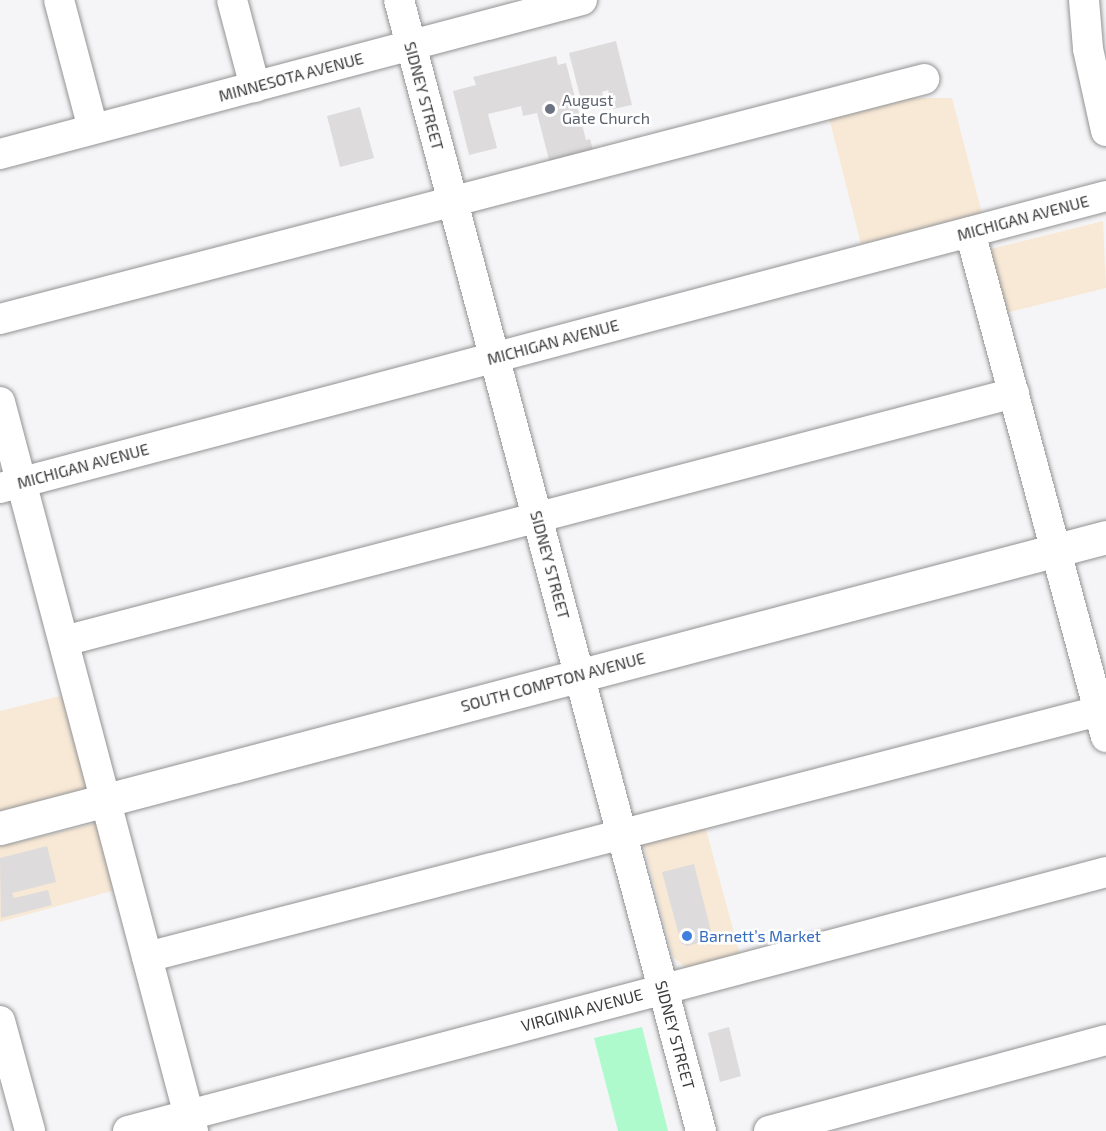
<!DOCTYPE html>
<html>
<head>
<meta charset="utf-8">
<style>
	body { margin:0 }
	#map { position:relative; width:1106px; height:1131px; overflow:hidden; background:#f5f5f7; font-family:"Exo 2",sans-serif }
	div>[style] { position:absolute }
	.commercial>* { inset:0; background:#f8e9d6 }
	.green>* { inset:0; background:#aefacc }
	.building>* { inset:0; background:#dddbdb }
	.roads { filter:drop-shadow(0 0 2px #939394) drop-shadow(0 0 2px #939394) }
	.minor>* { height:30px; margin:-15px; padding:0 15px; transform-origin:15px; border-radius:15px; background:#fff }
	.major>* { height:33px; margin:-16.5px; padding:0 16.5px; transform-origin:16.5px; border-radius:16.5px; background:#fff }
	.dots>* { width:16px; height:16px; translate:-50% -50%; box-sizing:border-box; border:3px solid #fff; border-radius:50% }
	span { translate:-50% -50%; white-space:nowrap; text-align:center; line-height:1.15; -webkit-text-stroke:5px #fff; paint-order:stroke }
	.street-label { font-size:16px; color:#3b3b3c }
	.worship-label { font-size:16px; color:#5b616d }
	.left { translate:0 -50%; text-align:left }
	.shop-label { font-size:16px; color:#366cbe }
</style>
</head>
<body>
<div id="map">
	<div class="commercial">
		<div style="clip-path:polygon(904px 98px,952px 98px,982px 213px,861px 244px,829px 118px)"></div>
		<div style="clip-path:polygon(1103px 221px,1106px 288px,998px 315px,983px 251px)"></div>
		<div style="clip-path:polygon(68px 694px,92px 787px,0 811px,0 711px)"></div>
		<div style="clip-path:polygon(101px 822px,119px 889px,0 922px,0 846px)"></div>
		<div style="clip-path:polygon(704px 822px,740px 955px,688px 969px,673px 957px,642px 838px)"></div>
	</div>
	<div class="green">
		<div style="clip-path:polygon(642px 1027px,668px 1131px,618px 1131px,594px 1038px)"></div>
	</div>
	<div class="building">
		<div style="clip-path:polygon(616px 41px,632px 105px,613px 109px,608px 90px,602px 92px,604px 99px,582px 104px,569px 53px)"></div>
		<div style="clip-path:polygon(556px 56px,558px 65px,566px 63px,586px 140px,590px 139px,595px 157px,551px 168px,537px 113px,523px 116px,521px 106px,488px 114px,497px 148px,469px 155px,453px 91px,476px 85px,473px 77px)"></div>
		<div style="clip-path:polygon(360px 107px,374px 158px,340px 167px,327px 116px)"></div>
		<div style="clip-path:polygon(47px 846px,56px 882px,12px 893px,14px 898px,48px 890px,52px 905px,1px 918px,0 858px)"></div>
		<div style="clip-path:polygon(694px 864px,713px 939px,687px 946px,681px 943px,662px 872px)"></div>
		<div style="clip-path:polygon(729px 1027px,741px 1076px,720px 1082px,708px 1033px)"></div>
	</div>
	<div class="roads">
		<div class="minor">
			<div style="left:59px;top:0;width:133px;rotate:75.2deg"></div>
			<div style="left:232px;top:0;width:90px;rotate:75.2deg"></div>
			<div style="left:399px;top:0;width:1171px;rotate:75.05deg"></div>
			<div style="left:1084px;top:0;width:49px;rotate:85.3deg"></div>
			<div style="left:1088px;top:49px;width:84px;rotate:77.6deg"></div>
			<div style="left:0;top:154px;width:602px;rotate:-14.82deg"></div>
			<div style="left:970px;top:232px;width:523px;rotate:74.93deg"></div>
			<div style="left:0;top:319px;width:955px;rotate:-14.56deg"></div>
			<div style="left:0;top:402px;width:754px;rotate:75.17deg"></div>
			<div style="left:0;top:488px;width:1144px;rotate:-14.79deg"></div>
			<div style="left:64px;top:641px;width:982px;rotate:-14.63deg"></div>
			<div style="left:147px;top:957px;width:983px;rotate:-14.49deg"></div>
			<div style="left:0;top:1021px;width:114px;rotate:74.7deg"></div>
			<div style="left:128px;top:1131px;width:1012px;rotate:-14.83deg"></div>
			<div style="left:769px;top:1131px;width:349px;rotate:-15.1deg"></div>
		</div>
		<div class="major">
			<div style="left:0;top:828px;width:1144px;rotate:-14.74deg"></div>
		</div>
	</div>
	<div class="dots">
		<div style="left:550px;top:109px;background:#6b7280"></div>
		<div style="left:687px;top:936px;background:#3f7fe0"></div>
	</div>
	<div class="street-label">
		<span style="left:291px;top:77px;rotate:-15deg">MINNESOTA AVENUE</span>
		<span style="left:424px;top:96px;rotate:75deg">SIDNEY STREET</span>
		<span style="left:1023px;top:218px;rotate:-15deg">MICHIGAN AVENUE</span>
		<span style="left:553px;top:342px;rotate:-15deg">MICHIGAN AVENUE</span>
		<span style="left:83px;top:466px;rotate:-15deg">MICHIGAN AVENUE</span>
		<span style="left:550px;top:565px;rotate:75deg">SIDNEY STREET</span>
		<span style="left:553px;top:682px;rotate:-15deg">SOUTH COMPTON AVENUE</span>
		<span style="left:582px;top:1010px;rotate:-15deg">VIRGINIA AVENUE</span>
		<span style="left:675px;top:1035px;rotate:75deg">SIDNEY STREET</span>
	</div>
	<div class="worship-label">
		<span class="left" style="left:562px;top:109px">August<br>Gate Church</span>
	</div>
	<div class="shop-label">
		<span class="left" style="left:699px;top:936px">Barnett’s Market</span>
	</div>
</div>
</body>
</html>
